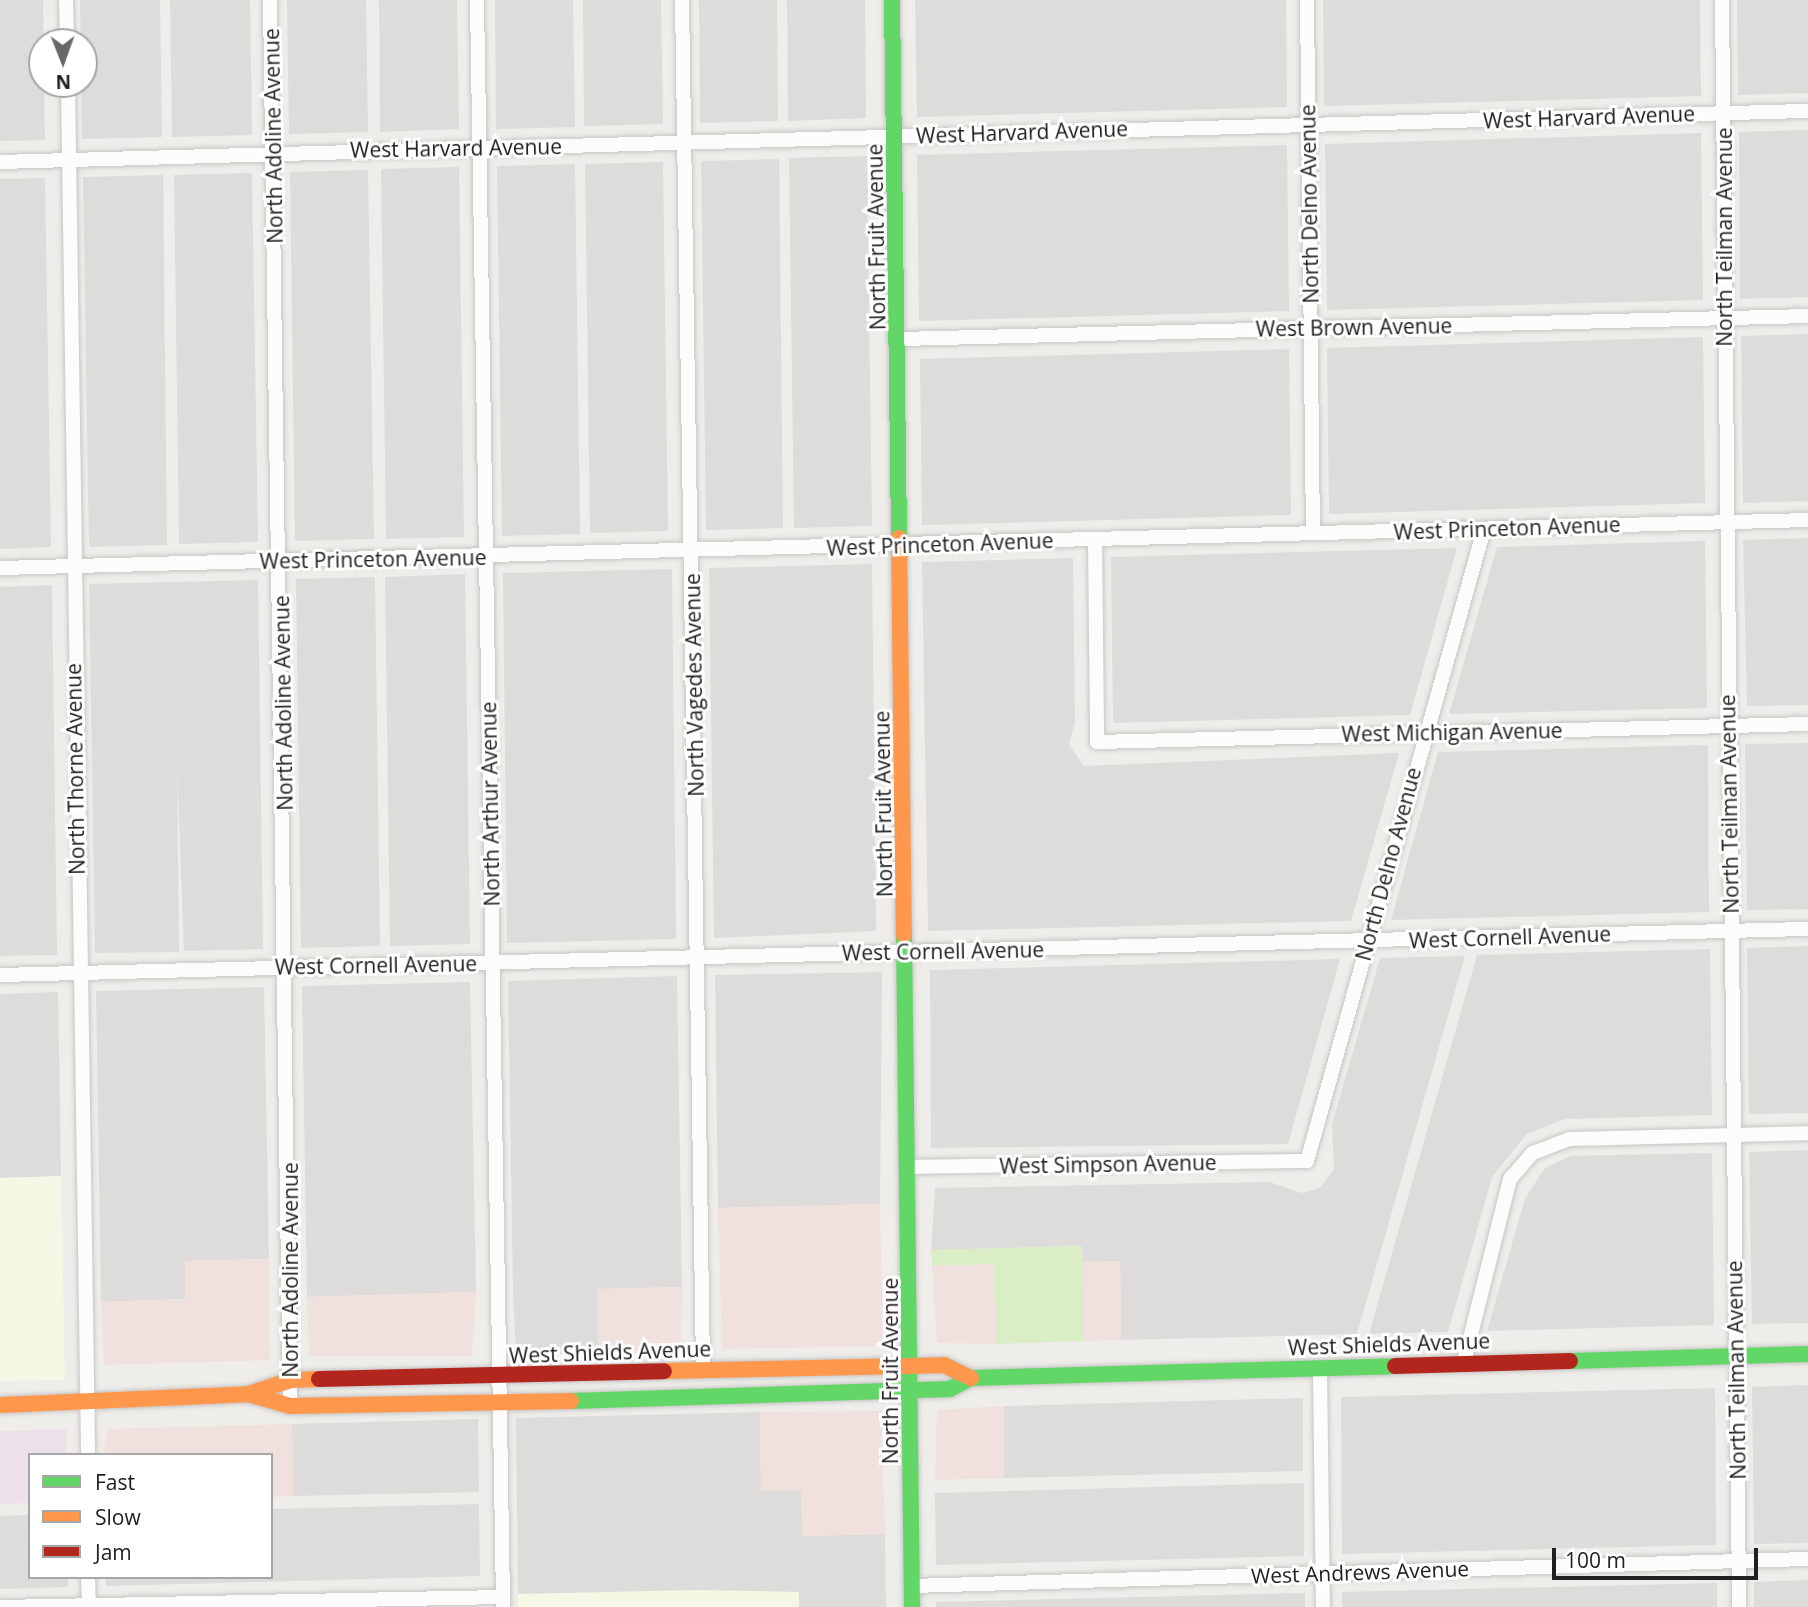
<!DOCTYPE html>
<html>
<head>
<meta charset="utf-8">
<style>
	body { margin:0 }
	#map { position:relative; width:1808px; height:1607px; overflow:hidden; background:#eeede9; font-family:"Open Sans",sans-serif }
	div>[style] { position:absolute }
	.residential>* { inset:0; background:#dedcda }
	.commercial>* { inset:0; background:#f1e1de }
	.industrial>* { inset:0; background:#ece1e8 }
	.education>* { inset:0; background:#f7f7e5 }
	.religious>* { inset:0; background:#dcdcda }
	.grass>* { inset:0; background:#daeec6 }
	.roads { filter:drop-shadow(0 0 2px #c7c6c5) drop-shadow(0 0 2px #c7c6c5) }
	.street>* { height:14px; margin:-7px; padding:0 7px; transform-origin:7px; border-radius:7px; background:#fcfcfc }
	.fast>* { height:16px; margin:-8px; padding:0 8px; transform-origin:8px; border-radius:8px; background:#63d668 }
	.slow>* { height:16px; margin:-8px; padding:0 8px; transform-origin:8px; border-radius:8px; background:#ff974d }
	.jam>* { height:16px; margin:-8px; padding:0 8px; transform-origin:8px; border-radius:8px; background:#b3261e }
	span { translate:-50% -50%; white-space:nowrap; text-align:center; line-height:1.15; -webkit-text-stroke:6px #fff; paint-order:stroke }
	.street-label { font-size:21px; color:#202020 }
	.legend { position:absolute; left:28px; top:1453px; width:245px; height:126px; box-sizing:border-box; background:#fff; border:2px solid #a6a6a6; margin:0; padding:9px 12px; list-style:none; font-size:21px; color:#202020 }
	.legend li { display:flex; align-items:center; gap:14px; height:35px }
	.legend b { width:35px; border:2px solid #a6a6a6 }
	.north { position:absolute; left:28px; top:28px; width:70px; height:70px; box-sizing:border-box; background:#fff; border:2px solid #a6a6a6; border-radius:50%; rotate:179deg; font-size:19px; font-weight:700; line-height:28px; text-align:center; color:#202020 }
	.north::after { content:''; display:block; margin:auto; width:24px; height:32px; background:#686866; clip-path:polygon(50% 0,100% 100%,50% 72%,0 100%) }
	.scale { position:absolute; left:1552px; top:1548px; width:206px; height:32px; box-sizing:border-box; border:4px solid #202020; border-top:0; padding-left:9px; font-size:21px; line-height:24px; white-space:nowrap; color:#202020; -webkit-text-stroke:5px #fff; paint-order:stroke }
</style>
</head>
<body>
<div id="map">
	<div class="residential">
		<div style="clip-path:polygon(0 0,43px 0,45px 140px,0 141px)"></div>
		<div style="clip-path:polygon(80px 0,160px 0,162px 137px,82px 139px)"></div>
		<div style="clip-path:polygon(170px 0,250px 0,252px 135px,172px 137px)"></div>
		<div style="clip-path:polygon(287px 0,366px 0,368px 132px,289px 134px)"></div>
		<div style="clip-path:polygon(379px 0,457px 0,459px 129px,380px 132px)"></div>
		<div style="clip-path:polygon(495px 0,573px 0,575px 127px,496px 129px)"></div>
		<div style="clip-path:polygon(583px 0,661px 0,663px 124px,584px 126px)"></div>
		<div style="clip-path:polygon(699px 0,777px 0,778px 121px,700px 123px)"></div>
		<div style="clip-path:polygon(787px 0,865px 0,866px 118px,788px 121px)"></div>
		<div style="clip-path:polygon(915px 0,1286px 0,1287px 107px,917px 117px)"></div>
		<div style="clip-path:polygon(1323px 0,1700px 0,1701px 96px,1324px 106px)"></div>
		<div style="clip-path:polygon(1737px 0,1808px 0,1808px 93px,1738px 95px)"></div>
		<div style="clip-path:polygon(1808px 130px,1808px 297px,1740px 299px,1739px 132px)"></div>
		<div style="clip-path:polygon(1701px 133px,1703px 300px,1327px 310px,1325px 144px)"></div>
		<div style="clip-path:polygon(1287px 145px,1289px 311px,919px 321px,917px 155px)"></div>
		<div style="clip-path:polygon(867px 156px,872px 526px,794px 528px,789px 158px)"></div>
		<div style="clip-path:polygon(779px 159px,783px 528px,706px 530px,701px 161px)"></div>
		<div style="clip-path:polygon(663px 162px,668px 531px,590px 533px,585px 164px)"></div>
		<div style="clip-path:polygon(575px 164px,580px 534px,502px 536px,497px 166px)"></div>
		<div style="clip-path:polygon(459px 167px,464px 537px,386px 539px,381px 169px)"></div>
		<div style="clip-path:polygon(368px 170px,374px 539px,295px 541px,290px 172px)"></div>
		<div style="clip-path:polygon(252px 173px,258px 542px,179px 544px,174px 175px)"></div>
		<div style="clip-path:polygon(163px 175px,167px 545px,89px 547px,83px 177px)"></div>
		<div style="clip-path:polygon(45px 178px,51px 547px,0 549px,0 179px)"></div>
		<div style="clip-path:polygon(1808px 334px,1808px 501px,1743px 503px,1741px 336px)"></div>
		<div style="clip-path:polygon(1703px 337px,1705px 503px,1329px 514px,1327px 348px)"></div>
		<div style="clip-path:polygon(1289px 349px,1291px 515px,922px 525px,920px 359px)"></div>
		<div style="clip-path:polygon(1808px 538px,1808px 705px,1747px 706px,1743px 540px)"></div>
		<div style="clip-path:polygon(1705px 541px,1707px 708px,1449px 714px,1497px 547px)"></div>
		<div style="clip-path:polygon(1457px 548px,1410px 715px,1113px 723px,1111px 557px)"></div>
		<div style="clip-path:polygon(1073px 558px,1075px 722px,1069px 745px,1084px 766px,1399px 753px,1351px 921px,928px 931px,922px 562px)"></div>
		<div style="clip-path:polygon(872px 564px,876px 931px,714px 938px,709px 568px)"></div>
		<div style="clip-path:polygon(672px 569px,676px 939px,507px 943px,503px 573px)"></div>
		<div style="clip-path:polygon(465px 574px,470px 944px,390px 946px,385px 577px)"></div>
		<div style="clip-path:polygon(375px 577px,380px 946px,301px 948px,296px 579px)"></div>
		<div style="clip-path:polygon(258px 580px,263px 949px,184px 951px,177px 766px,179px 952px,95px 953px,89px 584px)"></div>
		<div style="clip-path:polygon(52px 585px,57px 955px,0 956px,0 587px)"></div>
		<div style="clip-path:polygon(1808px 743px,1808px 909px,1747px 910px,1745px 744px)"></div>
		<div style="clip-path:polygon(1708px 745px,1709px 912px,1391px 920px,1438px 752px)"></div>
		<div style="clip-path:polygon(1808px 946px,1808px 1113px,1749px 1114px,1747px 948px)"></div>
		<div style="clip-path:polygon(1710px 949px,1712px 1115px,1565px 1119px,1527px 1134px,1492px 1177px,1448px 1332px,1369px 1334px,1477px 955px)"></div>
		<div style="clip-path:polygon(1465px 956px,1357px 1334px,1121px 1340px,1120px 1261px,1082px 1262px,1081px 1246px,931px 1250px,935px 1188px,1269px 1182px,1302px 1193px,1320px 1188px,1334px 1169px,1332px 1124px,1380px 958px)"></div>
		<div style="clip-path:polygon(1340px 959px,1288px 1144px,931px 1148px,930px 970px)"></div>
		<div style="clip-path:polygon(882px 972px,880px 1204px,718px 1208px,715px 975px)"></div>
		<div style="clip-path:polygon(677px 976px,682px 1287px,513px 1291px,508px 981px)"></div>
		<div style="clip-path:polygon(470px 982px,476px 1292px,307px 1297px,302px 986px)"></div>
		<div style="clip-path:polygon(264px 987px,269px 1259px,185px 1261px,185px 1299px,101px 1302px,96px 991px)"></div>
		<div style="clip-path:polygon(58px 992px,61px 1176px,0 1178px,0 994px)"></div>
		<div style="clip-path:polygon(1808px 1150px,1808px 1323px,1752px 1324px,1749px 1152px)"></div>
		<div style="clip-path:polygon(1712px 1153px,1714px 1325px,1487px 1331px,1525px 1198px,1545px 1168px,1571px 1156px)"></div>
		<div style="clip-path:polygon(1808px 1385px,1808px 1543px,1754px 1544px,1752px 1387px)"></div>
		<div style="clip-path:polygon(1715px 1388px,1716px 1545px,1342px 1554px,1341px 1397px)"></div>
		<div style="clip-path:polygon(1303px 1398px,1303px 1471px,1004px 1478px,1004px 1406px)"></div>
		<div style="clip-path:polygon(760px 1412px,761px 1490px,802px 1490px,802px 1536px,885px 1534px,886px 1607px,799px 1607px,799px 1592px,518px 1594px,516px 1418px)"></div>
		<div style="clip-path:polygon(478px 1419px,479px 1492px,293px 1496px,292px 1424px)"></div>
		<div style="clip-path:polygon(1304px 1483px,1304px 1556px,936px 1565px,935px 1493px)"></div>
		<div style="clip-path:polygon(479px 1504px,480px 1576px,106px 1586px,106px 1577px,271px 1577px,271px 1509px)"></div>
		<div style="clip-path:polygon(30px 1515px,30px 1577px,68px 1577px,68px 1587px,0 1589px,0 1516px)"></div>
		<div style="clip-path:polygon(1808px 1580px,1808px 1607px,1754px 1607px,1754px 1582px)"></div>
		<div style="clip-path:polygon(1717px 1583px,1717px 1607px,1342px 1607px,1342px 1592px)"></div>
		<div style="clip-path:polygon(1305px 1593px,1305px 1607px,936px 1607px,936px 1602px)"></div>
	</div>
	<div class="commercial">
		<div style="clip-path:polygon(880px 1204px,883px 1346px,722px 1349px,718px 1208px)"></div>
		<div style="clip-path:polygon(269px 1259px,270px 1360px,104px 1365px,101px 1302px,185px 1299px,185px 1261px)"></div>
		<div style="clip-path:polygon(1120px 1261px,1121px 1340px,1084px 1341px,1082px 1262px)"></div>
		<div style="clip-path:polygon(994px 1264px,996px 1344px,937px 1343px,932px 1266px)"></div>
		<div style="clip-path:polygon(682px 1287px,681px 1350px,599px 1353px,597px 1289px)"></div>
		<div style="clip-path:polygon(476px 1292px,472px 1356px,309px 1356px,307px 1297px)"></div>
		<div style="clip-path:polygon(1004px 1406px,1004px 1478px,935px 1480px,937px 1410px)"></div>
		<div style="clip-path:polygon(881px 1411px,885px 1534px,802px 1536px,801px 1490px,761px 1491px,760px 1412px)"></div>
		<div style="clip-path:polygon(292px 1424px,293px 1496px,271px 1497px,271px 1455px,104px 1455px,107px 1429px)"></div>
	</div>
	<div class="industrial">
		<div style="clip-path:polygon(66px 1429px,67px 1455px,30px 1455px,30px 1503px,0 1504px,0 1431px)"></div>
	</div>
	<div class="education">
		<div style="clip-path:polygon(61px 1176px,65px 1380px,0 1381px,0 1178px)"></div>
		<div style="clip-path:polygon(697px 1590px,799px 1592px,799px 1607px,518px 1607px,518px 1594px)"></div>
	</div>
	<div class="religious">
		<div style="clip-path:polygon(597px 1289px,599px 1353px,516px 1354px,513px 1291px)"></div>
	</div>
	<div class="grass">
		<div style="clip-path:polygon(1082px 1246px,1084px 1341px,996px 1344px,994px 1264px,932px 1266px,931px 1250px)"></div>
	</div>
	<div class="roads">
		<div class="street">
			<div style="left:66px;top:0;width:42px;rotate:88.6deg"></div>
			<div style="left:270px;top:0;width:1406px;rotate:89.19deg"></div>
			<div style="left:477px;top:0;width:1607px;rotate:89.07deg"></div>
			<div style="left:682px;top:0;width:1369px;rotate:89.12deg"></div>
			<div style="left:1307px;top:0;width:533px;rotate:89.36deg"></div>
			<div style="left:1722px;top:0;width:1607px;rotate:89.39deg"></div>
			<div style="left:68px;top:84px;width:1371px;rotate:89.16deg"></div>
			<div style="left:0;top:162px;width:1809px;rotate:-1.62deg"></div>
			<div style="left:900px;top:339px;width:908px;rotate:-1.45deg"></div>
			<div style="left:1095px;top:539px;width:203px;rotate:89.4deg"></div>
			<div style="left:1097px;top:742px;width:711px;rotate:-1.45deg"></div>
			<div style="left:0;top:568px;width:1809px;rotate:-1.52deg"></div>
			<div style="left:0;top:975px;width:1809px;rotate:-1.46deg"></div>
			<div style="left:910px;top:1167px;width:397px;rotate:-0.9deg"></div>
			<div style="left:1307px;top:1161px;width:656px;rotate:-74.35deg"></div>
			<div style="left:1464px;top:1362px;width:189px;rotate:-75.9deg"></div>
			<div style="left:1510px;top:1179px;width:35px;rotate:-49deg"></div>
			<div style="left:1533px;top:1153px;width:39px;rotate:-21deg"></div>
			<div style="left:1569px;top:1139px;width:239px;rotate:-1.4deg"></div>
			<div style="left:1320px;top:1368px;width:239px;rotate:89.3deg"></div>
			<div style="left:88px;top:1577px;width:30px;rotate:88deg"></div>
			<div style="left:912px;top:1586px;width:896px;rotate:-1.73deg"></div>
			<div style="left:0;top:1607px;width:503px;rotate:-1.14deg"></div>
		</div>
		<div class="fast">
			<div style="left:892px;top:0;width:538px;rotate:89.25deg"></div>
			<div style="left:904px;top:935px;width:672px;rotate:89.32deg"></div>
			<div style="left:1570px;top:1361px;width:238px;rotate:-1.7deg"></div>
			<div style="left:571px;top:1401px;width:379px;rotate:-1.8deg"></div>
			<div style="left:950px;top:1389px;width:24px;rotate:-28deg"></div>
			<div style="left:971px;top:1378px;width:424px;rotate:-1.6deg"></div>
		</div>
		<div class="slow">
			<div style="left:899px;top:538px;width:397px;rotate:89.3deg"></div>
			<div style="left:664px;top:1371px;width:280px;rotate:-1.2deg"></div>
			<div style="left:944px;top:1365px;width:30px;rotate:26deg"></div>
			<div style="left:248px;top:1394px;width:44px;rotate:15.9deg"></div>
			<div style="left:290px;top:1406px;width:281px;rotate:-1deg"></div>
			<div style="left:0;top:1405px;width:248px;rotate:-2.5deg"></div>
			<div style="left:248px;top:1394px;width:45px;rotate:-18deg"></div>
			<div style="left:291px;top:1380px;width:28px;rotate:-2deg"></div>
		</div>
		<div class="jam">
			<div style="left:1395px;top:1366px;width:175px;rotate:-1.6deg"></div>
			<div style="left:319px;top:1379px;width:345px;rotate:-1.3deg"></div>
		</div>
	</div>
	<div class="street-label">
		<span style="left:1589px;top:117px;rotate:-2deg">West Harvard Avenue</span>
		<span style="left:1022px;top:132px;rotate:-2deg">West Harvard Avenue</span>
		<span style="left:273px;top:136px;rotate:-91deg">North Adoline Avenue</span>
		<span style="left:456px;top:148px;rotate:-1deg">West Harvard Avenue</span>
		<span style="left:1309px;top:204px;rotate:-91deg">North Delno Avenue</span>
		<span style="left:876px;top:237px;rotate:-91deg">North Fruit Avenue</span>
		<span style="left:1724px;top:237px;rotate:-90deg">North Teilman Avenue</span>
		<span style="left:1354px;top:327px;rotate:-1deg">West Brown Avenue</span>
		<span style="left:1507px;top:528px;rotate:-2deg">West Princeton Avenue</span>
		<span style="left:940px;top:544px;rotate:-2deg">West Princeton Avenue</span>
		<span style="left:373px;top:559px;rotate:-1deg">West Princeton Avenue</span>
		<span style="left:694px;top:685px;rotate:-91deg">North Vagedes Avenue</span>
		<span style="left:283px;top:703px;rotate:-91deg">North Adoline Avenue</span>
		<span style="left:1452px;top:732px;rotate:-1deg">West Michigan Avenue</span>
		<span style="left:75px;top:769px;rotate:-91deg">North Thorne Avenue</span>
		<span style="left:490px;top:804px;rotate:-91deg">North Arthur Avenue</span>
		<span style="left:883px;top:804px;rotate:-91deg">North Fruit Avenue</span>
		<span style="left:1729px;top:804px;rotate:-91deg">North Teilman Avenue</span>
		<span style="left:1388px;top:864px;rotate:-75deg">North Delno Avenue</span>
		<span style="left:1510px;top:937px;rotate:-2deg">West Cornell Avenue</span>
		<span style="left:943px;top:951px;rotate:-1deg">West Cornell Avenue</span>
		<span style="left:376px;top:965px;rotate:-1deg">West Cornell Avenue</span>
		<span style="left:1108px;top:1164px;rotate:-1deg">West Simpson Avenue</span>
		<span style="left:290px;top:1270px;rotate:-90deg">North Adoline Avenue</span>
		<span style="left:1389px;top:1344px;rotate:-2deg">West Shields Avenue</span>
		<span style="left:610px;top:1352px;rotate:-2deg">West Shields Avenue</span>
		<span style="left:1736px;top:1370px;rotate:-91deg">North Teilman Avenue</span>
		<span style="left:890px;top:1371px;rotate:-90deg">North Fruit Avenue</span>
		<span style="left:1360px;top:1572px;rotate:-2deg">West Andrews Avenue</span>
	</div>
	<ul class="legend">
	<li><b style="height:9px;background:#63d668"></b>Fast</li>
	<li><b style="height:9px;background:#ff974d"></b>Slow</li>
	<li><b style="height:9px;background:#b3261e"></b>Jam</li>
	</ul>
	<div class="north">N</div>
	<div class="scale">100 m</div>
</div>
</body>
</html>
